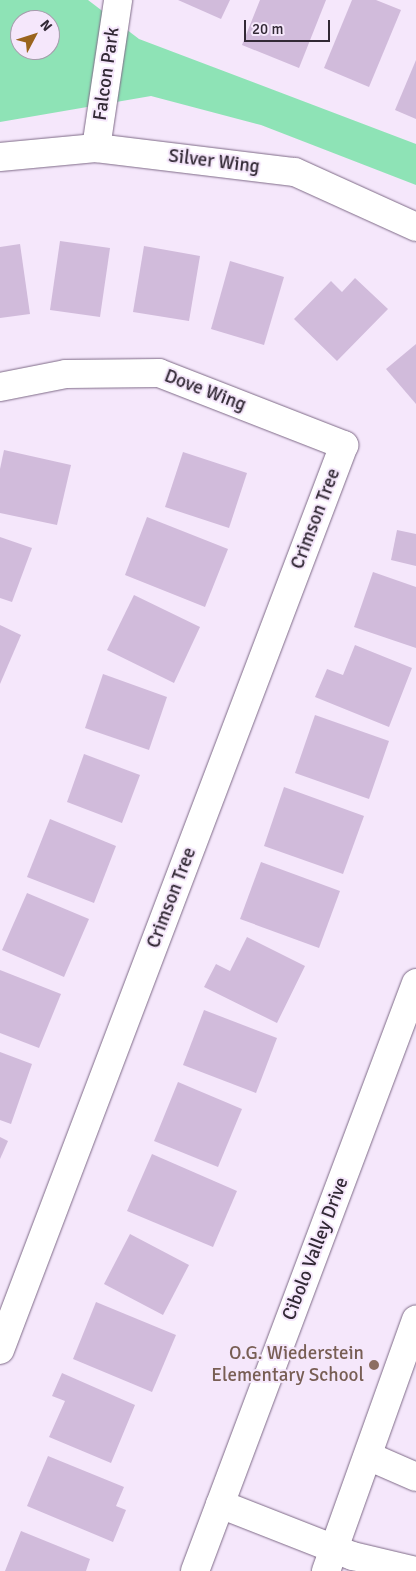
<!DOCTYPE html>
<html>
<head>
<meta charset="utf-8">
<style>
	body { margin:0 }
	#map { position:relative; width:416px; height:1571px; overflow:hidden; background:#f5e7fb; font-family:Signika,sans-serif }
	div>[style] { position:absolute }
	.green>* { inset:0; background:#8ee3b6 }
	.building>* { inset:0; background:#d1bbdb }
	.roads { filter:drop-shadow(0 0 1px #7e6a87) drop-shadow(0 0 1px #7e6a87) }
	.minor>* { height:28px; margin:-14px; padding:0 14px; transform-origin:14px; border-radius:14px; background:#fff }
	.major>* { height:28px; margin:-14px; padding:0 14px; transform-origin:14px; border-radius:14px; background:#fff }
	.dots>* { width:14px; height:14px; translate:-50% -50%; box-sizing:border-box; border:2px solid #f5e7fb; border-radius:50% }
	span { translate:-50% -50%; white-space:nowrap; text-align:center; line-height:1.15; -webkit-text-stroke:4px #f5e7fb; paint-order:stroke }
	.street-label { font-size:19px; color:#322935 }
	.education-label { font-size:19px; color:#785e54 }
	.right { translate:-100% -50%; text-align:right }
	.north { position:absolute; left:10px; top:10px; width:50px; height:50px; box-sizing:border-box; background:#f5e7fb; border:1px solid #a79bac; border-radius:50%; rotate:50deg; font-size:14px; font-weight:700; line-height:20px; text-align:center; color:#322935 }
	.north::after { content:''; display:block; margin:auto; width:18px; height:22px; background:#9a641d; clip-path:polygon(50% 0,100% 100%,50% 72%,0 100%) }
	.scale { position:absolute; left:244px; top:20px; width:86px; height:22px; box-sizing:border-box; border:2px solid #322935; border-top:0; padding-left:6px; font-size:15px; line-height:18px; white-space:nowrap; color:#322935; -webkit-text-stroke:4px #f5e7fb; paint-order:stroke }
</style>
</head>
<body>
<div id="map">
	<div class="green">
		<div style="clip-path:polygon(evenodd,0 0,88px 0,139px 39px,416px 144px,416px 185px,261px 125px,151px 96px,0 122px,0 0,20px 20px,50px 20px,50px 50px,20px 50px,20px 20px)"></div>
	</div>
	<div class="building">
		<div style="clip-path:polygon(178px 0,230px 0,221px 19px)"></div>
		<div style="clip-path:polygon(260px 0,326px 0,299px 68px,242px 45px)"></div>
		<div style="clip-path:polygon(352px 0,376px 0,401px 10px,369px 87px,324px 68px)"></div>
		<div style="clip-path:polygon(416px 60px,416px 119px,395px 110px)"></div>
		<div style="clip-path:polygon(60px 241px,110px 248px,100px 317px,50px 310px)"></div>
		<div style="clip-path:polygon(20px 244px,30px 314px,0 318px,0 247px)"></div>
		<div style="clip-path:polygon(144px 246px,200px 256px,189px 321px,133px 312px)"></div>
		<div style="clip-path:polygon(230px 261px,284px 277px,264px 345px,211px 329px)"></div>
		<div style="clip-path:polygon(355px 278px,388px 309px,337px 361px,294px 319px,331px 281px,342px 292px)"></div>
		<div style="clip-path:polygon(416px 344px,416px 404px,386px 369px)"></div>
		<div style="clip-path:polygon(4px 450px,71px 465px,57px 525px,0 513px,0 469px)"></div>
		<div style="clip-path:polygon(183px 452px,247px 473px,229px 528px,165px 507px)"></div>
		<div style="clip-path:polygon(147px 517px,228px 549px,205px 607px,125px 575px)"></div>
		<div style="clip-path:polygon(397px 530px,416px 534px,416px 566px,391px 560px)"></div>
		<div style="clip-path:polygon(0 537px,32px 548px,12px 602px,0 598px)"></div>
		<div style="clip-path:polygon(373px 572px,416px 587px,416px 648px,354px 627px)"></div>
		<div style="clip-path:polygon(134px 595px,200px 627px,174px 683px,107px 650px)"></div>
		<div style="clip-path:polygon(0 625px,21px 635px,0 684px)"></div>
		<div style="clip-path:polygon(355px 645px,412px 668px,389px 727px,315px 697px,327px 669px,343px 675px)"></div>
		<div style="clip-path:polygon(103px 674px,167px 697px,149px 750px,85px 728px)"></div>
		<div style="clip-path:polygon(315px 715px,389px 741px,369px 799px,295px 773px)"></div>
		<div style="clip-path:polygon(84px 754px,140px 775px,122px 823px,67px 802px)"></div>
		<div style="clip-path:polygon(284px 787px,364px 816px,343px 874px,264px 846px)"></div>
		<div style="clip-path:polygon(50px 819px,116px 846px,94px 903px,27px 877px)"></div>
		<div style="clip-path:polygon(261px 862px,340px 891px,319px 948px,240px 919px)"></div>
		<div style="clip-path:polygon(27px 893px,89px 919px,64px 977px,2px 950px)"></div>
		<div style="clip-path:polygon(247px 937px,305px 966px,277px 1023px,204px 987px,216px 964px,230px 971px)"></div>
		<div style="clip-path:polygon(0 970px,61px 994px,39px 1048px,0 1033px)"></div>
		<div style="clip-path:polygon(204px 1010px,277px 1038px,256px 1093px,183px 1065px)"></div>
		<div style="clip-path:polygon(0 1052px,32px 1064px,11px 1124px,0 1120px)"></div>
		<div style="clip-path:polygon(178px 1082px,242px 1109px,218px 1167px,154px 1141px)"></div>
		<div style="clip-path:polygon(0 1137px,8px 1141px,0 1159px)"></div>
		<div style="clip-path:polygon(152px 1154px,237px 1191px,213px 1247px,127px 1211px)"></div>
		<div style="clip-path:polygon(130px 1234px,189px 1265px,163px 1315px,104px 1284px)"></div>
		<div style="clip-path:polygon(96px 1302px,176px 1335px,152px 1392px,73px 1359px)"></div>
		<div style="clip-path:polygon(62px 1373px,135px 1405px,111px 1463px,49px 1437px,65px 1401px,52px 1396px)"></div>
		<div style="clip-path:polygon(48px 1456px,124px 1487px,116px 1506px,126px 1510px,113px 1542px,27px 1506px)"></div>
		<div style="clip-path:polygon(21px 1531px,90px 1559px,86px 1571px,5px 1571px)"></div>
	</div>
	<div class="roads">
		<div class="minor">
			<div style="left:96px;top:148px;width:150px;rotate:-81.5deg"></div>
			<div style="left:0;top:157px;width:96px;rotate:-5.4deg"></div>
			<div style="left:96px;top:148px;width:200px;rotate:6.9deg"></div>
			<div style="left:295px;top:172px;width:133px;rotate:24.4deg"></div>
			<div style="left:0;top:387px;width:67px;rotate:-11.1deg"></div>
			<div style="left:66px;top:374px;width:93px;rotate:-0.6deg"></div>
			<div style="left:159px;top:373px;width:199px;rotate:21.3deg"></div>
			<div style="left:344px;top:445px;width:968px;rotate:110.81deg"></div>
			<div style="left:368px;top:1456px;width:52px;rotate:23.6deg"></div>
			<div style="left:220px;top:1504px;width:143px;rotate:21.4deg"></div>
			<div style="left:353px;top:1556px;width:65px;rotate:13.4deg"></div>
			<div style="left:326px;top:1571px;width:267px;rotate:-70.3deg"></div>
		</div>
		<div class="major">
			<div style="left:195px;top:1571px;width:628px;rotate:-69.4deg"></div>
		</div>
	</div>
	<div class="dots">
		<div style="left:374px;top:1365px;background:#8d6e63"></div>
	</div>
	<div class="street-label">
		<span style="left:107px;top:74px;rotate:-82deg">Falcon Park</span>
		<span style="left:214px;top:162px;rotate:7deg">Silver Wing</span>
		<span style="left:205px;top:391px;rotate:21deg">Dove Wing</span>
		<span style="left:316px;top:519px;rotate:-69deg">Crimson Tree</span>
		<span style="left:172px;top:898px;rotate:-69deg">Crimson Tree</span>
		<span style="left:316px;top:1249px;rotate:-69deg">Cibolo Valley Drive</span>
	</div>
	<div class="education-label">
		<span class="right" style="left:364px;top:1365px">O.G. Wiederstein<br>Elementary School</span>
	</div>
	<div class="north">N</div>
	<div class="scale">20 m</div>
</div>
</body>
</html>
